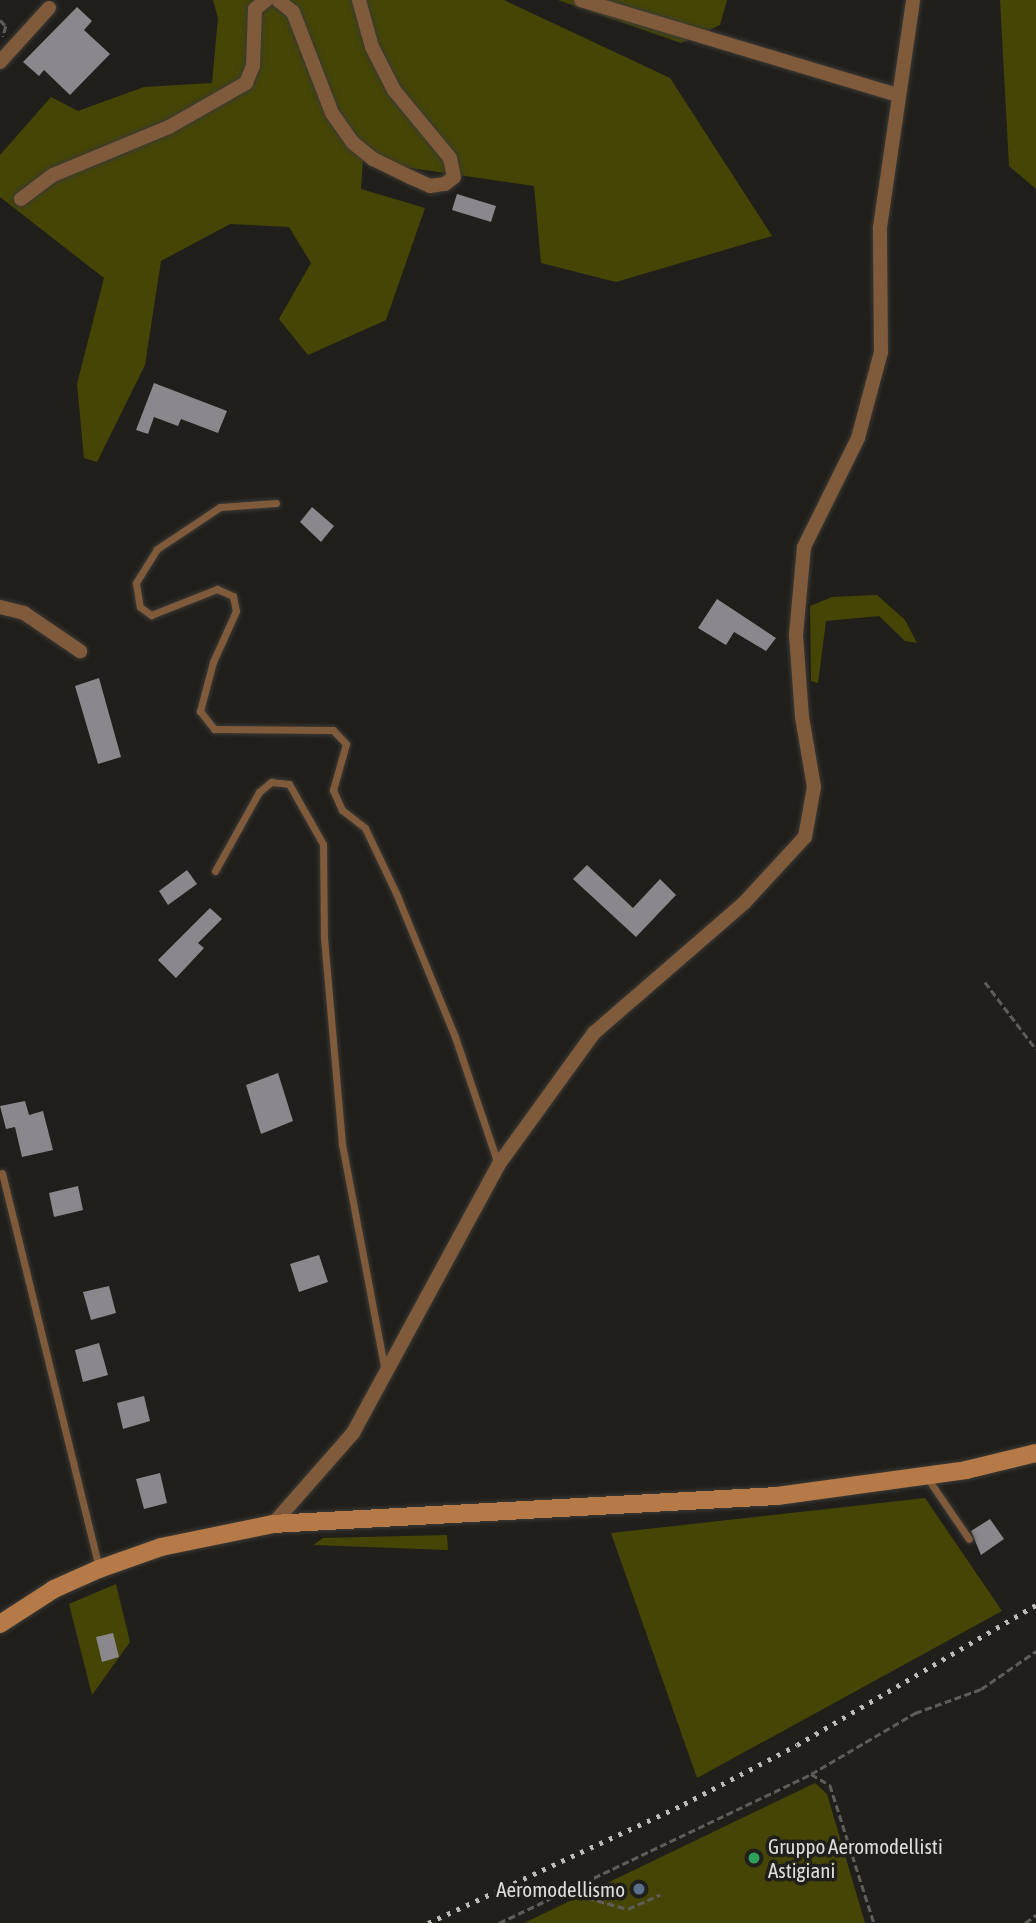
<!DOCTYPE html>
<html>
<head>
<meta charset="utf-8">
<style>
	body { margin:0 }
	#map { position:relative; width:1036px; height:1923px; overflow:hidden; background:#211f1b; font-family:"Asap Condensed",sans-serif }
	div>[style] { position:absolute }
	.green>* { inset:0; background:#454605 }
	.building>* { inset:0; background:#8b888d }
	.path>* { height:2.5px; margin-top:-1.25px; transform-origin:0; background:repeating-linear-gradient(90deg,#5e5d59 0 7px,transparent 0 10.5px) }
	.roads { filter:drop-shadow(0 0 2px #3b3a36) drop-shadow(0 0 2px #3b3a36) }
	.lane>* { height:7px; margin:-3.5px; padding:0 3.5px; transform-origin:3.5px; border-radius:3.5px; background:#7f5a3b }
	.street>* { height:14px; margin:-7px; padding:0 7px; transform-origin:7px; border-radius:7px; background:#7f5a3b }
	.secondary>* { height:18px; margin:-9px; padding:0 9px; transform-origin:9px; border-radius:9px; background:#b57a47 }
	.rail>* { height:4.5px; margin-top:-2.25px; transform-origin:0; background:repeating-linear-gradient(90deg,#bebcb9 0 3.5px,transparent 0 10.5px) }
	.dots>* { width:19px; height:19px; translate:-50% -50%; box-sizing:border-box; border:4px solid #211f1b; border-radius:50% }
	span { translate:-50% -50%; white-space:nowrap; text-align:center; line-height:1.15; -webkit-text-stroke:7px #211f1b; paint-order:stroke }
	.poi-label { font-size:21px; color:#deddda }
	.left { translate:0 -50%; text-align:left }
	.right { translate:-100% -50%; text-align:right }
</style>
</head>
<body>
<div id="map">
	<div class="green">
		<div style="clip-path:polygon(213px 0,504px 0,670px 78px,772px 236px,616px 282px,541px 263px,534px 186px,363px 161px,361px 189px,425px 208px,386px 320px,308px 355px,279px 319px,311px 263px,289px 227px,230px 224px,161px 261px,145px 365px,97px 462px,84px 458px,77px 384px,104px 278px,0 197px,0 155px,51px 97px,78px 111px,144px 87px,212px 83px,218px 18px)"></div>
		<div style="clip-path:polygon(558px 0,727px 0,720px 25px,681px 43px)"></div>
		<div style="clip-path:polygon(1000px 0,1036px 0,1036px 189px,1009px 166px)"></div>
		<div style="clip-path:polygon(877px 595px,905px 620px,917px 643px,905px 641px,879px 616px,826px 621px,818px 683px,811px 681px,810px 606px,832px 597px)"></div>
		<div style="clip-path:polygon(925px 1498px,1002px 1611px,697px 1778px,611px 1533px)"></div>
		<div style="clip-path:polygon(447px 1535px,448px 1550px,313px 1545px,323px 1538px)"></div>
		<div style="clip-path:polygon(116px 1584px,130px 1642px,92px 1695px,69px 1604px)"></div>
		<div style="clip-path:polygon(815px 1783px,827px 1794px,865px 1923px,524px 1923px)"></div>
	</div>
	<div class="building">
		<div style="clip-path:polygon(77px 7px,92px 21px,84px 30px,110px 54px,70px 95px,44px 70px,39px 76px,23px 62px)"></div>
		<div style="clip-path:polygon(457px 194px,496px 206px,491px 222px,452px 210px)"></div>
		<div style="clip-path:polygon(154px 383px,227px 411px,218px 433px,181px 419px,178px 426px,154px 417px,148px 434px,136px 430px)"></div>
		<div style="clip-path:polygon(312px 507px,334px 526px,321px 542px,300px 522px)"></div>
		<div style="clip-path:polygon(717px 599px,776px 638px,766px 651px,734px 632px,726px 645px,698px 628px)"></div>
		<div style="clip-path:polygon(99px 678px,121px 757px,98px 764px,75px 686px)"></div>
		<div style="clip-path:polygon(587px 865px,633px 908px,660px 879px,676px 895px,636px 937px,573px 879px)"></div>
		<div style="clip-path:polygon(187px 870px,197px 884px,168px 905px,159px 891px)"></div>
		<div style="clip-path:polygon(210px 908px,222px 919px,198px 943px,204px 948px,176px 978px,158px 960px)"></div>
		<div style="clip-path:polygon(278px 1073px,293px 1121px,261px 1134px,246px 1085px)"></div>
		<div style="clip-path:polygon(25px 1101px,29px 1115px,43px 1111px,53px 1150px,22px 1157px,15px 1127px,6px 1129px,0 1106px)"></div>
		<div style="clip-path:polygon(78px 1186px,83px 1210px,54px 1217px,49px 1193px)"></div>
		<div style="clip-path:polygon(319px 1255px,328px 1282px,299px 1292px,290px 1264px)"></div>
		<div style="clip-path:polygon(109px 1286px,116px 1313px,91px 1320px,83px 1292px)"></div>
		<div style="clip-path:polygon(99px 1343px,108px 1375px,83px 1382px,75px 1350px)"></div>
		<div style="clip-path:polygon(144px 1396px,150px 1421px,123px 1429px,117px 1403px)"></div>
		<div style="clip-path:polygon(160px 1473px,167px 1503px,144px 1509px,136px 1479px)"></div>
		<div style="clip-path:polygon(990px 1519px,1004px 1539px,981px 1555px,971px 1531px)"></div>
		<div style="clip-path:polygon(113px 1633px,119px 1657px,102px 1662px,96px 1637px)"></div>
	</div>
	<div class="path">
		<div style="left:0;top:20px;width:8px;rotate:45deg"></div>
		<div style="left:6px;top:26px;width:11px;rotate:105deg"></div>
		<div style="left:985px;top:982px;width:84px;rotate:52.7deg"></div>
		<div style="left:811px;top:1774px;width:22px;rotate:30deg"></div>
		<div style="left:830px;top:1785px;width:145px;rotate:72.3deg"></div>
		<div style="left:567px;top:1892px;width:63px;rotate:15.6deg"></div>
		<div style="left:628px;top:1909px;width:35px;rotate:-24deg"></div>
		<div style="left:499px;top:1923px;width:346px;rotate:-25.5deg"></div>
		<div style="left:811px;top:1774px;width:121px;rotate:-30.4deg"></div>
		<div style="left:915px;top:1713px;width:70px;rotate:-20deg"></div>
		<div style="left:981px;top:1689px;width:67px;rotate:-34.6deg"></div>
		<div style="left:1025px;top:1923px;width:14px;rotate:-36deg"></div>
	</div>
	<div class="roads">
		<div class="lane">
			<div style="left:276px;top:503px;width:56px;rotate:175.9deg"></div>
			<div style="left:220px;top:507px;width:76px;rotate:146.3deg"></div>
			<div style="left:157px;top:549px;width:40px;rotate:122deg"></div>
			<div style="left:136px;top:583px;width:24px;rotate:81deg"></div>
			<div style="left:140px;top:607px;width:14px;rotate:36deg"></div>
			<div style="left:151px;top:615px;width:71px;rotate:-21.5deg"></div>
			<div style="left:217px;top:589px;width:17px;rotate:24deg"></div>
			<div style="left:233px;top:596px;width:15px;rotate:79deg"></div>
			<div style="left:236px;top:611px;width:56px;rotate:114.3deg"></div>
			<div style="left:213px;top:662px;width:51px;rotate:104.9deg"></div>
			<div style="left:200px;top:711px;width:23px;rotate:52deg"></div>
			<div style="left:214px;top:729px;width:119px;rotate:0.5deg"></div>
			<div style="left:333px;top:730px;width:19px;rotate:47deg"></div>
			<div style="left:346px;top:744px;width:48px;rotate:105.8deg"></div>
			<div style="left:333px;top:790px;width:22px;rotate:66deg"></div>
			<div style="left:342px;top:810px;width:29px;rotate:38deg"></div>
			<div style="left:365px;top:828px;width:72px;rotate:64.5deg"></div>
			<div style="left:396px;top:893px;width:156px;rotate:67.7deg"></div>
			<div style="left:455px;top:1037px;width:134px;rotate:71.3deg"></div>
			<div style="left:215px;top:871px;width:90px;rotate:-60.9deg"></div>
			<div style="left:259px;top:792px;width:16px;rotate:-40deg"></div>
			<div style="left:271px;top:782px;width:18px;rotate:6deg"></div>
			<div style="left:289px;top:784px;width:69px;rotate:60.5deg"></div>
			<div style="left:323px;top:844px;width:94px;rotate:89.4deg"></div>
			<div style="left:324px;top:938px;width:207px;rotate:85deg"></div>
			<div style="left:342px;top:1144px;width:231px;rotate:79.3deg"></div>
			<div style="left:2px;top:1173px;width:408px;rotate:76.2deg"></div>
			<div style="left:926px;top:1476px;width:76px;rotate:55.7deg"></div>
		</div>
		<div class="street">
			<div style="left:278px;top:0;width:19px;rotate:39deg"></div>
			<div style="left:293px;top:12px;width:108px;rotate:68.9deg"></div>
			<div style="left:332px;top:113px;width:35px;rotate:55deg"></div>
			<div style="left:352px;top:142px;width:27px;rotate:39deg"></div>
			<div style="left:373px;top:159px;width:41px;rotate:25.9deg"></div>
			<div style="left:410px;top:177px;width:22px;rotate:24deg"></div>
			<div style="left:430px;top:186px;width:15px;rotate:-8deg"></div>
			<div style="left:445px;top:184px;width:11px;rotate:-38deg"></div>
			<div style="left:454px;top:177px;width:19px;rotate:-102deg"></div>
			<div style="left:450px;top:158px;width:88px;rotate:-129.5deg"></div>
			<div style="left:394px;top:90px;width:48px;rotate:-117.1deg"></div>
			<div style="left:372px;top:47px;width:49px;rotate:-105.5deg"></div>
			<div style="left:581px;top:0;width:330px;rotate:16.7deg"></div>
			<div style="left:0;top:62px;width:73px;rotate:-47.8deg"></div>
			<div style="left:21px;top:199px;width:40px;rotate:-37deg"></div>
			<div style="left:53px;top:175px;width:126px;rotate:-22.5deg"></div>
			<div style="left:169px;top:127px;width:89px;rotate:-29.7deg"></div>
			<div style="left:246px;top:83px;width:18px;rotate:-68deg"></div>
			<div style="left:253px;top:66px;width:57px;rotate:-88deg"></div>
			<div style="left:255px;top:9px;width:14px;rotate:-39deg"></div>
			<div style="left:0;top:607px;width:25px;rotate:14deg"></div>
			<div style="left:24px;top:613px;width:68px;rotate:34.2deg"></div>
			<div style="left:273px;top:1524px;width:121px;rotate:-48.7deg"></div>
			<div style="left:353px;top:1433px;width:306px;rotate:-61.5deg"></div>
			<div style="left:499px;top:1164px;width:162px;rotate:-54.1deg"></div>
			<div style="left:594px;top:1033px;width:198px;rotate:-40.9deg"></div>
			<div style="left:744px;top:903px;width:90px;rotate:-47.3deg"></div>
			<div style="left:805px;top:837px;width:51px;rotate:-79.8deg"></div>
			<div style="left:814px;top:787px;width:71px;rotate:-99.7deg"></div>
			<div style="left:802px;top:717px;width:82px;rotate:-94.2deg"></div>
			<div style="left:796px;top:635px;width:88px;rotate:-84.8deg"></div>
			<div style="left:804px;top:547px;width:122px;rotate:-63.6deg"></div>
			<div style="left:858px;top:438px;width:89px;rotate:-75deg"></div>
			<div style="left:881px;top:352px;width:125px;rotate:-90.5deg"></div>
			<div style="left:880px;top:227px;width:229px;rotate:-81.7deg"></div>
		</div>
		<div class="secondary">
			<div style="left:0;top:1624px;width:64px;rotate:-32.9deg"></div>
			<div style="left:54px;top:1589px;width:49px;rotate:-24deg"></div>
			<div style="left:99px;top:1569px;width:66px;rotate:-19.5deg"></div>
			<div style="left:161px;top:1547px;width:114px;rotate:-11.6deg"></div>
			<div style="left:273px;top:1524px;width:505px;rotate:-3.18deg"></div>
			<div style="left:777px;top:1496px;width:191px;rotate:-7.8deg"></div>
			<div style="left:966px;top:1470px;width:72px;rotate:-13.7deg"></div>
		</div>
	</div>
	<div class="rail">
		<div style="left:428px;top:1923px;width:282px;rotate:-24.9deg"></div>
		<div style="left:684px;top:1804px;width:127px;rotate:-27.6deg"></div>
		<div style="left:797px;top:1745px;width:277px;rotate:-30.4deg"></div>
	</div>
	<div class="dots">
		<div style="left:754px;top:1858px;background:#2e9e5b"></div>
		<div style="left:639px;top:1889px;background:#5c6f8a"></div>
	</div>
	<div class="poi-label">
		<span class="left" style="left:768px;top:1858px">Gruppo Aeromodellisti<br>Astigiani</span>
		<span class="right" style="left:625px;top:1889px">Aeromodellismo</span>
	</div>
</div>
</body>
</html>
